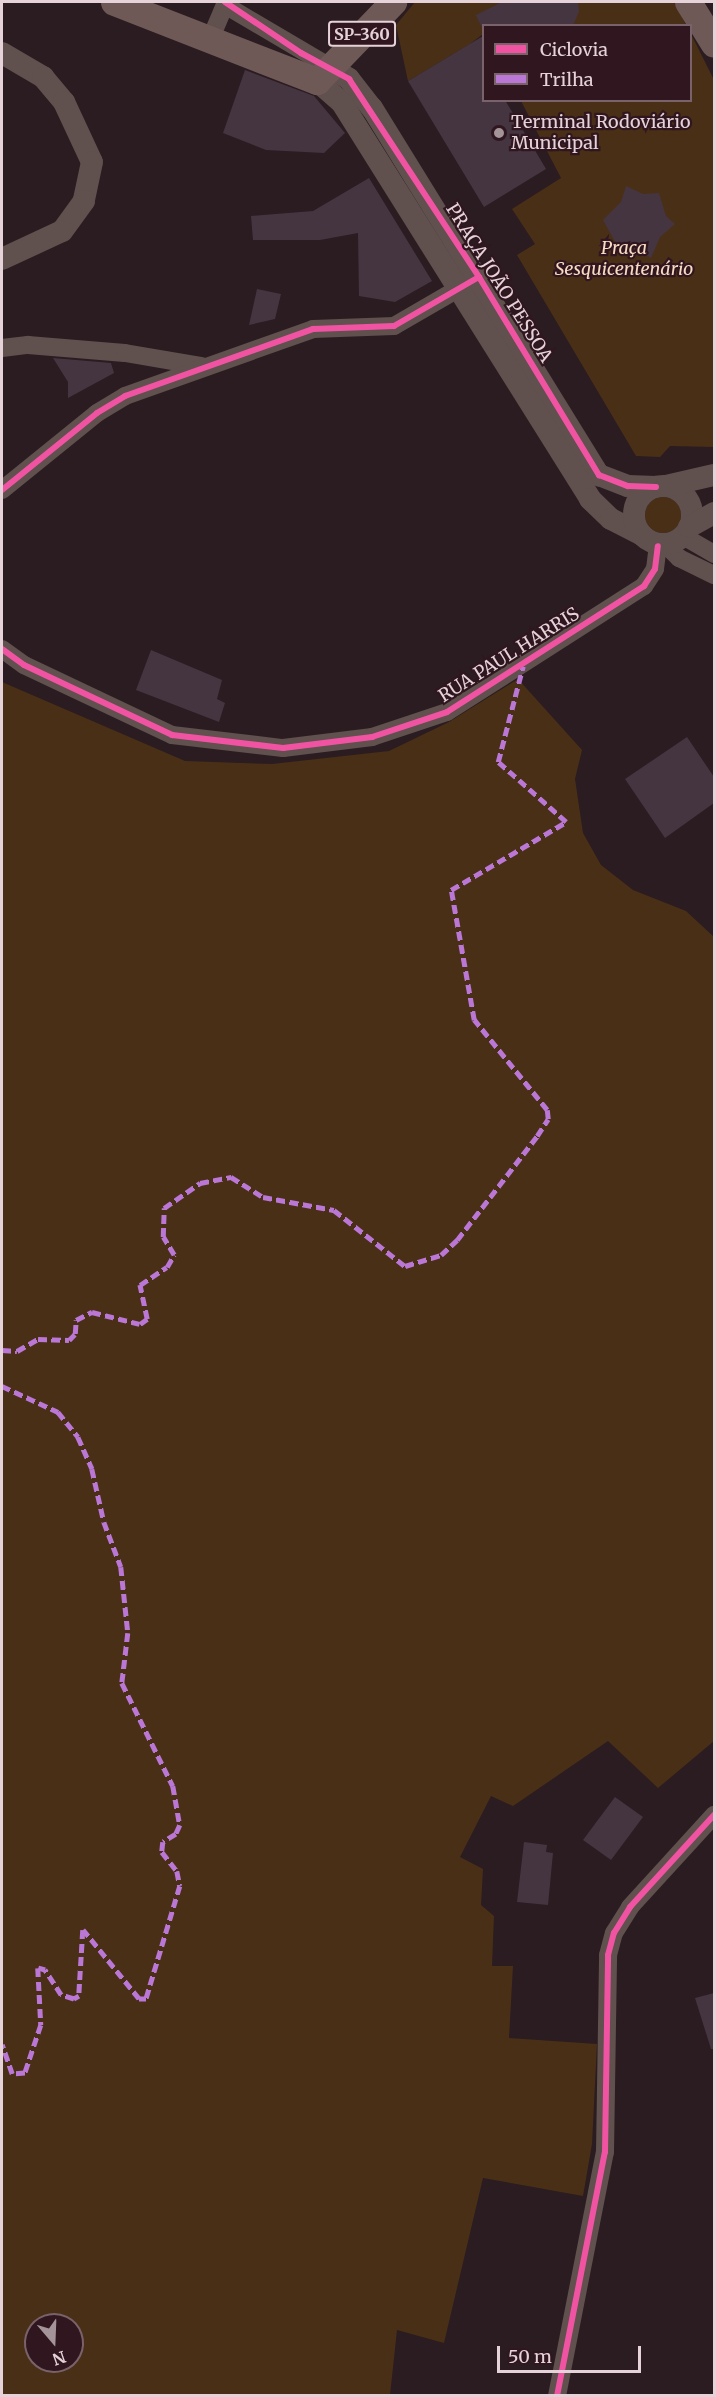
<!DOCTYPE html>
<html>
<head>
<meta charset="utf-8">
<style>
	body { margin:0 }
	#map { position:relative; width:716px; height:2397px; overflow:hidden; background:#2a1c21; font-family:Merriweather,serif }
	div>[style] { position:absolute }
	.green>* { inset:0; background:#4a2f17 }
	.round { border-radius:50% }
	.building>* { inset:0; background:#443540 }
	.minor>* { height:18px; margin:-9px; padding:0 9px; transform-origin:9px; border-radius:9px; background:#60504e }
	.tertiary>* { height:22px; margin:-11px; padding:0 11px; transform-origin:11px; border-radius:11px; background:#60504e }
	.tertiary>.ring { margin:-11px; padding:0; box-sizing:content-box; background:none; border:22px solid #60504e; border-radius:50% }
	.primary>* { height:27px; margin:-13.5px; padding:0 13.5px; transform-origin:13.5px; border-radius:13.5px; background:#6f5957 }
	.quiet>* { height:4.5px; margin-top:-2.25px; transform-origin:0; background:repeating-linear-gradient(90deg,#ba77d6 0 9px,transparent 0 13.5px) }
	.cycleway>* { height:6px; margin:-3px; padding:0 3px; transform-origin:3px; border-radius:3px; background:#f153a3 }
	.dots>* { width:16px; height:16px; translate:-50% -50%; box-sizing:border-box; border:3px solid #30161f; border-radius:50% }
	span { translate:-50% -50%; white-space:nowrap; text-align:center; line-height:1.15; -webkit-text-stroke:4.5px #30161f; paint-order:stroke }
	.shield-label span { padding:2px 4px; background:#30161f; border:2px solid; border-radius:4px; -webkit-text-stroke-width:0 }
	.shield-label { font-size:16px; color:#e6d3d9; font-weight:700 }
	.poi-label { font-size:18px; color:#e6d3d9 }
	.left { translate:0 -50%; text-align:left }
	.park-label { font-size:18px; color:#f8dbc2; font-style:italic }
	.street-label { font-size:18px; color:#e6d3d9 }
	.frame { position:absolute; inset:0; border:3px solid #e6d3d9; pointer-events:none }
	.legend { position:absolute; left:482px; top:24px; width:210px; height:78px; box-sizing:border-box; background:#30161f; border:2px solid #796269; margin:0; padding:8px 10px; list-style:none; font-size:18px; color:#e6d3d9 }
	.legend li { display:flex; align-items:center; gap:12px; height:30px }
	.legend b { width:30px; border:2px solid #796269 }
	.north { position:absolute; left:24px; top:2313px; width:60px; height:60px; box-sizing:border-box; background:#30161f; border:2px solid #796269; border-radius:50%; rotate:161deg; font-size:16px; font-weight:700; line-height:24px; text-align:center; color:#e6d3d9 }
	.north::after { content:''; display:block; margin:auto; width:21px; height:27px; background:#a49399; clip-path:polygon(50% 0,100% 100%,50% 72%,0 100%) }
	.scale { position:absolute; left:497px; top:2346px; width:144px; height:27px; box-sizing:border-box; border:3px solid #e6d3d9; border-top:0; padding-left:8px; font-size:18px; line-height:21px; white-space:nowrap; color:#e6d3d9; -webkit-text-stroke:4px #30161f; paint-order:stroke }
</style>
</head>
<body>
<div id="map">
	<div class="green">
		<div style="clip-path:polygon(415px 2px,674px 2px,686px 25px,484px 26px,483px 34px,470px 44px,408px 81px,396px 25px)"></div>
		<div style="clip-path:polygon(691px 34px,714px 80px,714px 447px,670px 446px,660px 457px,636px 456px,517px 255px,535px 244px,512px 209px,561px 178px,521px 101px,690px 100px)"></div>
		<div class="round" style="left:645px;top:497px;width:36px;height:36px"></div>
		<div style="clip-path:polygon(evenodd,518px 679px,582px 750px,575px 779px,583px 833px,601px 865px,633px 890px,686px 911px,714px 937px,714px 1741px,658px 1788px,608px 1741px,513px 1806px,491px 1796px,460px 1857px,483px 1869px,481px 1905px,494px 1916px,492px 1966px,513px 1966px,509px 2038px,597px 2044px,592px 2144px,583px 2196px,483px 2178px,444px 2343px,397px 2330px,390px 2395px,2px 2395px,2px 682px,185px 761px,272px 764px,389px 751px,449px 722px,518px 679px,36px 2325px,72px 2325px,72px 2361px,36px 2361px,36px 2325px)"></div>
	</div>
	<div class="building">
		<div style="clip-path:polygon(502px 2px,578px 2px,579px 11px,573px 26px,481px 26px,476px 15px)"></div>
		<div style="clip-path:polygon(483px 36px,483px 100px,505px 100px,546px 169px,484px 207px,408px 81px)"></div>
		<div style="clip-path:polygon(245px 70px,314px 96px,345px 133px,324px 153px,266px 150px,223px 133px)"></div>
		<div style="clip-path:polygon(369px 178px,432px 281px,395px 302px,359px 296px,358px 233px,320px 240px,253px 240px,251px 216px,313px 211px)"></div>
		<div style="clip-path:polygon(626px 186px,643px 194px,659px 193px,666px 216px,675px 224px,660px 237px,651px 258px,637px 249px,618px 247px,603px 220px,621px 202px)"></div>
		<div style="clip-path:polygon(257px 289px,281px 294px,275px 319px,249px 325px)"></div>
		<div style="clip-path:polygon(53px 358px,111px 363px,114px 373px,68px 398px,68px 382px)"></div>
		<div style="clip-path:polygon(151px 650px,222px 680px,217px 699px,225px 703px,219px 722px,136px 690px)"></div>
		<div style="clip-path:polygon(687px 737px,714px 777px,714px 803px,665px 838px,625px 779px)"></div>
		<div style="clip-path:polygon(615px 1797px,643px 1817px,611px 1860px,583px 1840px)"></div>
		<div style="clip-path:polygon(524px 1842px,547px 1845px,546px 1852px,553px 1853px,548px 1905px,517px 1902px)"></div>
		<div style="clip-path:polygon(714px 1993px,714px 2049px,711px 2049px,695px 1998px)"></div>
	</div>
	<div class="minor">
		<div style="left:225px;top:5px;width:122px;rotate:30.6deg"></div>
		<div style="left:210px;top:40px;width:38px;rotate:-67deg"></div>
		<div style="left:2px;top:348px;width:26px;rotate:-7deg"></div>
		<div style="left:28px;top:345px;width:97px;rotate:4.7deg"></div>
		<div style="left:125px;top:353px;width:78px;rotate:9.6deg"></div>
		<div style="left:2px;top:490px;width:122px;rotate:-39deg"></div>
		<div style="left:97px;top:413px;width:33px;rotate:-31deg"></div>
		<div style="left:125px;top:396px;width:200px;rotate:-19.6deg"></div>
		<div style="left:313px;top:329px;width:81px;rotate:-2.1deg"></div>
		<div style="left:394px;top:326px;width:88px;rotate:-30.1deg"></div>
		<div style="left:683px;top:536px;width:36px;rotate:30deg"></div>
		<div style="left:665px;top:544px;width:20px;rotate:45deg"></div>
		<div style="left:679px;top:558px;width:39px;rotate:26deg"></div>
		<div style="left:2px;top:649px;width:27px;rotate:36deg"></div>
		<div style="left:24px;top:665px;width:164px;rotate:25.3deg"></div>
		<div style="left:172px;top:735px;width:112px;rotate:6.7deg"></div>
		<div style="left:283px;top:748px;width:90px;rotate:-7deg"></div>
		<div style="left:372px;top:737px;width:79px;rotate:-18.4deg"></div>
		<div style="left:447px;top:712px;width:234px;rotate:-32.6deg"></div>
		<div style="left:644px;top:586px;width:20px;rotate:-57deg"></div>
		<div style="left:655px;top:569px;width:23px;rotate:-83deg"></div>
		<div style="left:557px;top:2396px;width:249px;rotate:-78.9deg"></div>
		<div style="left:605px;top:2152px;width:197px;rotate:-89.1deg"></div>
		<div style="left:608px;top:1955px;width:23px;rotate:-75deg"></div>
		<div style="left:614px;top:1933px;width:31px;rotate:-58deg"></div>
		<div style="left:630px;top:1907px;width:125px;rotate:-47.6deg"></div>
	</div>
	<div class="tertiary">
		<div style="left:2px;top:53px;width:48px;rotate:30.3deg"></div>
		<div style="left:43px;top:77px;width:33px;rotate:50deg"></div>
		<div style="left:64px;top:102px;width:66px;rotate:65deg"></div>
		<div style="left:92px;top:162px;width:40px;rotate:102deg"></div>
		<div style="left:84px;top:201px;width:37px;rotate:126deg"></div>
		<div style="left:62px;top:231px;width:66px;rotate:155deg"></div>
		<div style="left:330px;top:67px;width:22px;rotate:32deg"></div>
		<div style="left:349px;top:79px;width:37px;rotate:52deg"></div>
		<div style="left:372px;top:108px;width:432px;rotate:58.3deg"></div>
		<div style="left:599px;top:475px;width:31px;rotate:21deg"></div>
		<div style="left:628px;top:486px;width:28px;rotate:2deg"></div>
		<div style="left:317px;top:81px;width:33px;rotate:41deg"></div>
		<div style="left:342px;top:103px;width:467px;rotate:57.9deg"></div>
		<div style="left:590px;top:499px;width:29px;rotate:44deg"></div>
		<div style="left:611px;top:519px;width:34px;rotate:27deg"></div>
		<div class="ring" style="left:634px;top:486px;width:36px;height:36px"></div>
		<div style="left:666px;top:486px;width:49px;rotate:-12.9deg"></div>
		<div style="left:689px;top:527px;width:29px;rotate:-29deg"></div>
	</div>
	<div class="primary">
		<div style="left:114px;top:2px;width:218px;rotate:21.3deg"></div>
		<div style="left:317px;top:81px;width:110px;rotate:-46.1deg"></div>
		<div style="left:688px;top:2px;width:49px;rotate:58.2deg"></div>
	</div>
	<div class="quiet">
		<div style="left:2px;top:1350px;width:15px;rotate:4deg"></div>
		<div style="left:17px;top:1351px;width:24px;rotate:-30deg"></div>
		<div style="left:38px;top:1339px;width:31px;rotate:2deg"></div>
		<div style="left:69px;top:1340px;width:8px;rotate:-45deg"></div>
		<div style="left:75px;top:1334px;width:14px;rotate:-86deg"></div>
		<div style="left:76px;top:1320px;width:18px;rotate:-27deg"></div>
		<div style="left:92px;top:1312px;width:49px;rotate:14deg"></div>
		<div style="left:140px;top:1324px;width:9px;rotate:-36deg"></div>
		<div style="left:147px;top:1319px;width:35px;rotate:-102deg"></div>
		<div style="left:140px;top:1285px;width:32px;rotate:-34deg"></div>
		<div style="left:167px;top:1267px;width:14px;rotate:-60deg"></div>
		<div style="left:174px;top:1255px;width:21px;rotate:-121deg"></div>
		<div style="left:163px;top:1237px;width:29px;rotate:-88deg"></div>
		<div style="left:164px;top:1208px;width:44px;rotate:-34.8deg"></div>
		<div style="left:200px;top:1183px;width:32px;rotate:-11deg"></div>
		<div style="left:231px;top:1177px;width:38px;rotate:32deg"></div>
		<div style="left:263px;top:1197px;width:72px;rotate:10.4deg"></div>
		<div style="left:334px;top:1210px;width:90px;rotate:38.3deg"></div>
		<div style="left:405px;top:1266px;width:38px;rotate:-17deg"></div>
		<div style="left:441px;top:1255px;width:22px;rotate:-43deg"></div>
		<div style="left:457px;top:1240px;width:131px;rotate:-52.4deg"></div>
		<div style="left:537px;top:1136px;width:20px;rotate:-57deg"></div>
		<div style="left:548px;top:1119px;width:9px;rotate:-96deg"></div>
		<div style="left:547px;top:1110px;width:116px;rotate:-129deg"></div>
		<div style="left:474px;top:1020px;width:132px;rotate:-100deg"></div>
		<div style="left:451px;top:890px;width:134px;rotate:-30.6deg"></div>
		<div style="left:566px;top:822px;width:91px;rotate:-138.6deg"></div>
		<div style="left:498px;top:762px;width:99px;rotate:-75.4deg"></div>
		<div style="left:2px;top:1386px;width:62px;rotate:24.9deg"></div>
		<div style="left:58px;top:1412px;width:32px;rotate:51deg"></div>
		<div style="left:78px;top:1437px;width:35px;rotate:66deg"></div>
		<div style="left:92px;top:1469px;width:54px;rotate:77.2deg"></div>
		<div style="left:104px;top:1522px;width:48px;rotate:69.3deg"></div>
		<div style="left:121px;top:1567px;width:66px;rotate:83.9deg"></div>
		<div style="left:128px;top:1633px;width:50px;rotate:96.8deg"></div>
		<div style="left:122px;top:1683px;width:115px;rotate:63.7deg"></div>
		<div style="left:173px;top:1786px;width:40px;rotate:80deg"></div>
		<div style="left:180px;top:1825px;width:10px;rotate:114deg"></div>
		<div style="left:176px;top:1834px;width:15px;rotate:148deg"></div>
		<div style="left:163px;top:1842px;width:10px;rotate:96deg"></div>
		<div style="left:162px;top:1852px;width:24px;rotate:52deg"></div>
		<div style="left:177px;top:1871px;width:15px;rotate:79deg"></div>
		<div style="left:180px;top:1886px;width:118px;rotate:106.7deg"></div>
		<div style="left:146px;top:1999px;width:7px;rotate:180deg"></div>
		<div style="left:139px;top:1999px;width:89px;rotate:-129.1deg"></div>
		<div style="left:83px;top:1930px;width:66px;rotate:93.5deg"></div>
		<div style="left:79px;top:1996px;width:6px;rotate:149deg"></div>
		<div style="left:74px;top:1999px;width:14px;rotate:-163deg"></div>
		<div style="left:61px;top:1995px;width:30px;rotate:-123deg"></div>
		<div style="left:45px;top:1970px;width:7px;rotate:-164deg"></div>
		<div style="left:38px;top:1968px;width:57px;rotate:87deg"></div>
		<div style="left:41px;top:2025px;width:51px;rotate:108.4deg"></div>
		<div style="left:25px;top:2073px;width:13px;rotate:176deg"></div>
		<div style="left:12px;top:2074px;width:31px;rotate:-109deg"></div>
	</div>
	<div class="cycleway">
		<div style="left:225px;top:2px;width:92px;rotate:33.9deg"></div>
		<div style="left:301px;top:53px;width:55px;rotate:28.4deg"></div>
		<div style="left:349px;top:79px;width:237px;rotate:56.7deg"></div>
		<div style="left:479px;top:277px;width:232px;rotate:58.8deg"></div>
		<div style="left:599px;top:475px;width:31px;rotate:21deg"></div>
		<div style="left:628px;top:486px;width:28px;rotate:2deg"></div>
		<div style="left:2px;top:490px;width:122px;rotate:-39deg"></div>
		<div style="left:97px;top:413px;width:33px;rotate:-31deg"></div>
		<div style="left:125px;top:396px;width:200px;rotate:-19.6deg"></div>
		<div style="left:313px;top:329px;width:81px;rotate:-2.1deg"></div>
		<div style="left:394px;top:326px;width:98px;rotate:-30deg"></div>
		<div style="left:2px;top:649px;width:27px;rotate:36deg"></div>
		<div style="left:24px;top:665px;width:164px;rotate:25.3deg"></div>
		<div style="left:172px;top:735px;width:112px;rotate:6.7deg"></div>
		<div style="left:283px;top:748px;width:90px;rotate:-7deg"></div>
		<div style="left:372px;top:737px;width:79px;rotate:-18.4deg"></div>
		<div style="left:447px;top:712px;width:234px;rotate:-32.6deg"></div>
		<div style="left:644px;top:586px;width:20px;rotate:-57deg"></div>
		<div style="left:655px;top:569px;width:23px;rotate:-83deg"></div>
		<div style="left:557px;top:2396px;width:249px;rotate:-78.9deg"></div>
		<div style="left:605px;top:2152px;width:197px;rotate:-89.1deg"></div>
		<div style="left:608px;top:1955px;width:23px;rotate:-75deg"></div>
		<div style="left:614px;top:1933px;width:31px;rotate:-58deg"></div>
		<div style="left:630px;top:1907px;width:125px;rotate:-47.6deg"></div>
	</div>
	<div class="dots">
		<div style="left:499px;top:133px;background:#a49399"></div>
	</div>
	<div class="shield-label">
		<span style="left:362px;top:34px">SP-360</span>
	</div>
	<div class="poi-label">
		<span class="left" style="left:511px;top:133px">Terminal Rodoviário<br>Municipal</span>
	</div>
	<div class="park-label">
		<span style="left:624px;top:259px">Praça<br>Sesquicentenário</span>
	</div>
	<div class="street-label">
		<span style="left:499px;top:283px;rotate:58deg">PRAÇA JOÃO PESSOA</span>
		<span style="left:509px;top:655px;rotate:-32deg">RUA PAUL HARRIS</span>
	</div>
	<div class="frame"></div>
	<ul class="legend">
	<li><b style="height:8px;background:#f153a3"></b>Ciclovia</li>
	<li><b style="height:8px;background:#ba77d6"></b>Trilha</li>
	</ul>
	<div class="north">N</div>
	<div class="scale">50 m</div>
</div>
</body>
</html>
